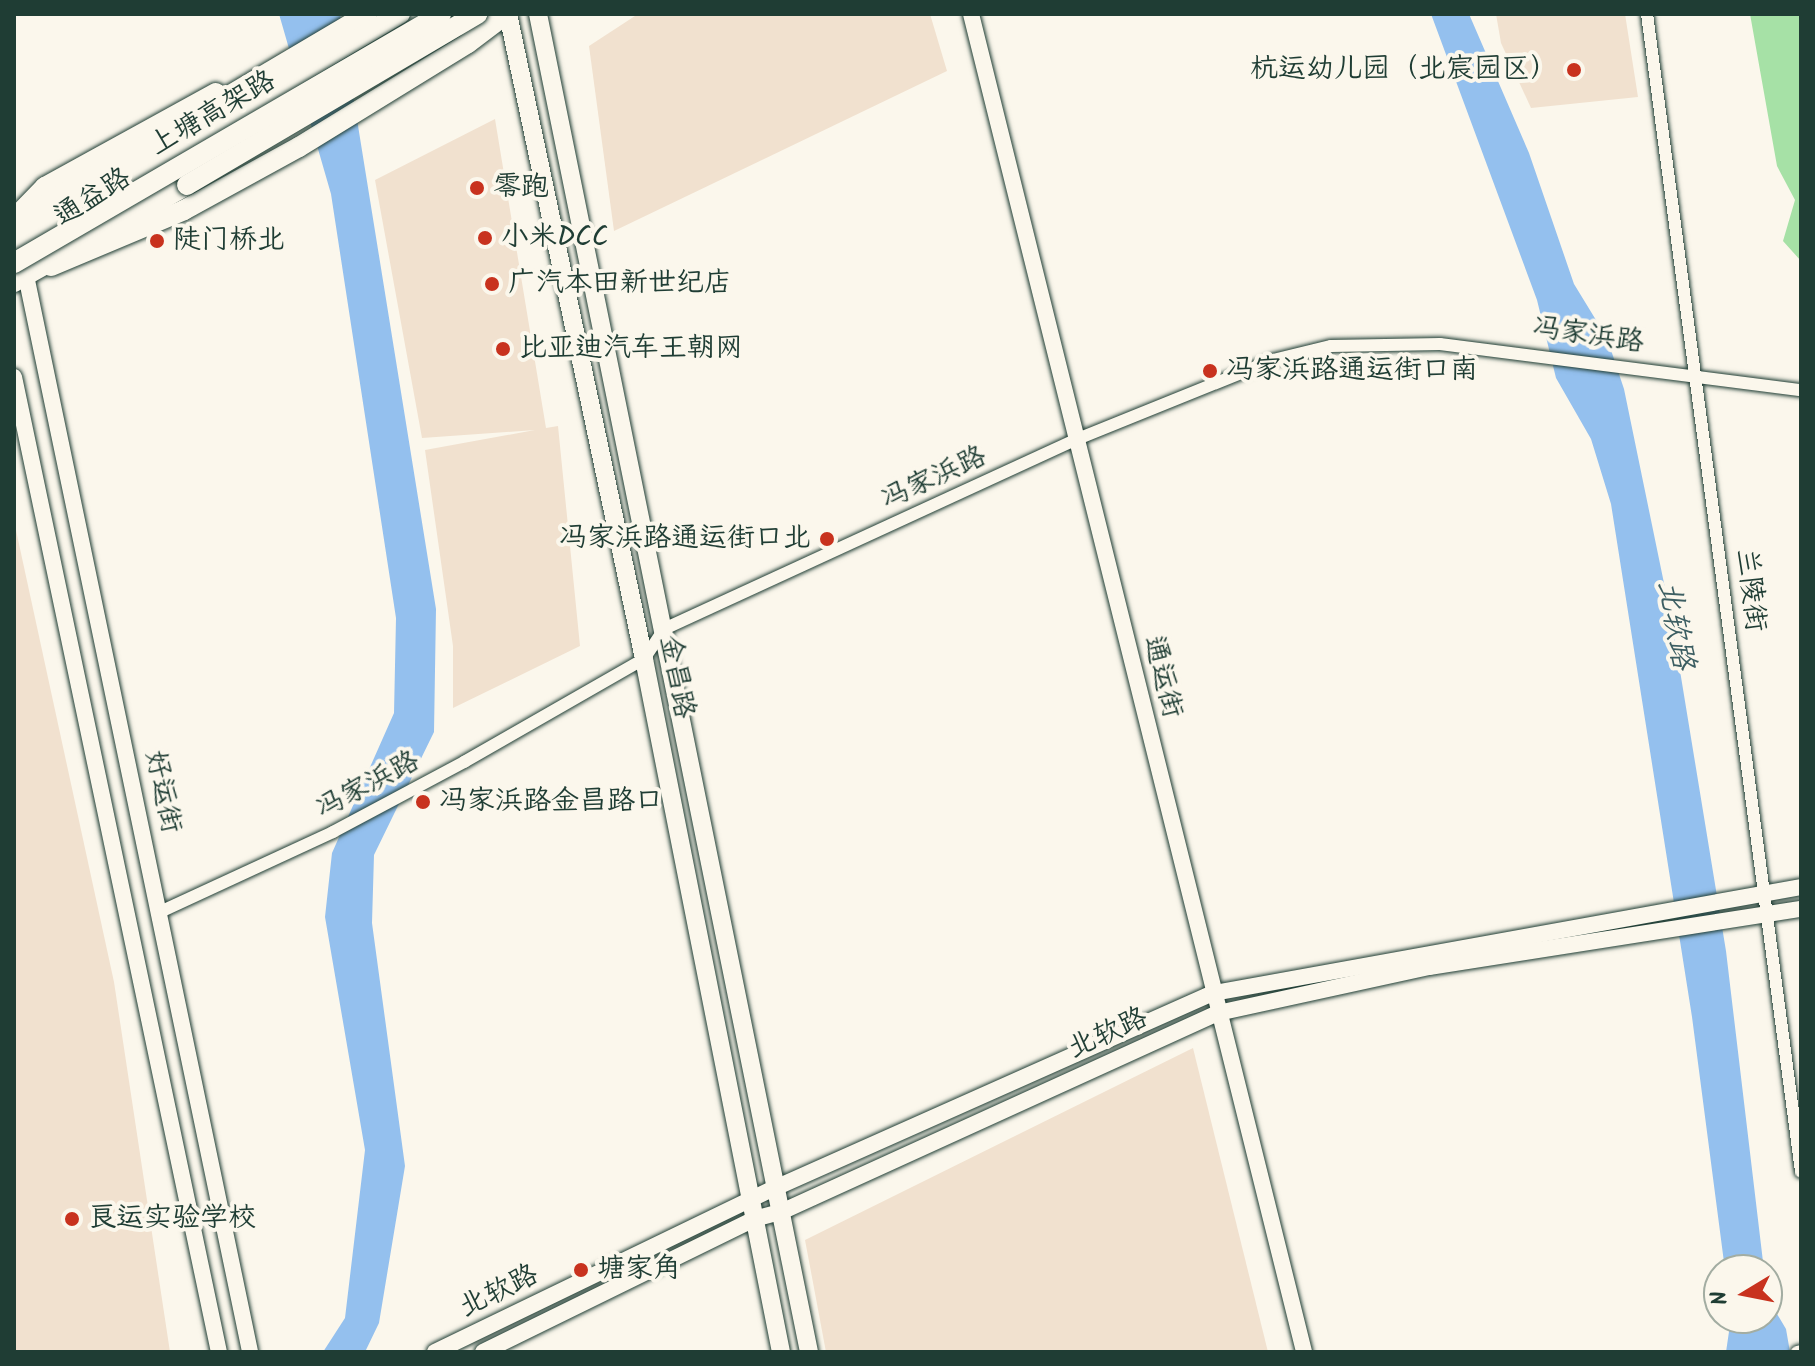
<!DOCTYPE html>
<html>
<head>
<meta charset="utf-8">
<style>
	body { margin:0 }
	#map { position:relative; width:1815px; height:1366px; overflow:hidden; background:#fbf7ec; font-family:Kalam,"LXGW WenKai TC",sans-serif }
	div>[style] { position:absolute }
	.built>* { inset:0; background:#f1e1cf }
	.green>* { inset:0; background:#a6e1a6 }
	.water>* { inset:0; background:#94c0ee }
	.roads { filter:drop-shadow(0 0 2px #1f3d34) drop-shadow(0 0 2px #1f3d34) }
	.minor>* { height:12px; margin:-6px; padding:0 6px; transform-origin:6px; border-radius:6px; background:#fbf7ec }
	.tertiary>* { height:16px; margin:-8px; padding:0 8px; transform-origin:8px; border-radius:8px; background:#fbf7ec }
	.secondary>* { height:18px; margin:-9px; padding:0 9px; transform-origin:9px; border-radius:9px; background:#fbf7ec }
	.primary>* { height:20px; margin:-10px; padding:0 10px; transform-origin:10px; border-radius:10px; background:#fbf7ec }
	.trunk>* { height:20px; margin:-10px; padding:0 10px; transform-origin:10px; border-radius:10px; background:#fbf7ec }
	.bridges { filter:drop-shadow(0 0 2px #1f3d34) drop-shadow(0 0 2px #1f3d34) }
	.trunk-bridge>* { height:20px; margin:-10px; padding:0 10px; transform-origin:10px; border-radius:10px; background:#fbf7ec }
	.dots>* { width:22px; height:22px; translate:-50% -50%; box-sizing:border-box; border:4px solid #fbf7ec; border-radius:50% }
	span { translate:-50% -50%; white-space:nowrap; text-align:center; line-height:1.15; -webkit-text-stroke:8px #fbf7ec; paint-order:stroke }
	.poi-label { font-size:28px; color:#1f3d34 }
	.right { translate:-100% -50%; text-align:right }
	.left { translate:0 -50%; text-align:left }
	.street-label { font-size:28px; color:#1f3d34 }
	.water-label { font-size:30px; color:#3c5e62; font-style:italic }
	.frame { position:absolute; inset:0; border:16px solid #1f3d34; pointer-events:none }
	.north { position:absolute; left:1703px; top:1254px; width:80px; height:80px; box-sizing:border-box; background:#fbf7ec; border:2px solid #a3ada2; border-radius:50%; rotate:260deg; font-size:22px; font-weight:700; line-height:32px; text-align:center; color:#1f3d34 }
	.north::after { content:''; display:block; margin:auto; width:28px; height:36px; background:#c8321e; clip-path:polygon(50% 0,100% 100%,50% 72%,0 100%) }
</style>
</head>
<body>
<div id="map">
	<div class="built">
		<div style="clip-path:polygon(638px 14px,930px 14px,947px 71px,614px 231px,589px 46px)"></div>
		<div style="clip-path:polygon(1496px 14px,1625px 14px,1638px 97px,1531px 108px,1501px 43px)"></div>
		<div style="clip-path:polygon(495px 119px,546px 428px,558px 426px,580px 646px,453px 708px,453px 646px,425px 450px,535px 430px,422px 438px,375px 180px)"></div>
		<div style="clip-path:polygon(14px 521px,114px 982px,170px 1352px,14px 1352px)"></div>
		<div style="clip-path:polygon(1193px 1048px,1268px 1352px,826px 1352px,805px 1240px)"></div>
	</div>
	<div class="green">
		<div style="clip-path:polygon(1750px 14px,1801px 14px,1801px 261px,1783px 241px,1795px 200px,1777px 166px)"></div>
	</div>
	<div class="water">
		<div style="clip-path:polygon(279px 14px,340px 14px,436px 609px,434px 732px,374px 855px,372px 923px,405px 1166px,379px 1323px,365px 1352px,323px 1352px,345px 1318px,365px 1150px,325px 917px,332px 853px,394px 713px,396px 618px,331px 194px)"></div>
		<div style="clip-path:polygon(1431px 14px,1469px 14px,1529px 153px,1574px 284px,1607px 338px,1624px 389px,1672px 622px,1726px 951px,1764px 1270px,1725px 1270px,1692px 1017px,1611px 504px,1591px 439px,1556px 378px,1537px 300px)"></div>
		<div style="clip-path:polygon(1767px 1297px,1786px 1329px,1790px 1352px,1726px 1352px,1731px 1318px,1767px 1318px)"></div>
	</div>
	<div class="roads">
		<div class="minor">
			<div style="left:1647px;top:14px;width:1168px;rotate:82.42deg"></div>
			<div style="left:160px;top:912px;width:191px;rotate:-24.8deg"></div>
			<div style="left:333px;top:832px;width:149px;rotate:-28.1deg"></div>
			<div style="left:464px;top:762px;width:207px;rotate:-29.8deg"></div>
			<div style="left:644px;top:659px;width:36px;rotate:-56deg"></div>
			<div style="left:664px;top:629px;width:452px;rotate:-24.7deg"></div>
			<div style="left:1075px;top:440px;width:214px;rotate:-22deg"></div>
			<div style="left:1273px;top:360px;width:60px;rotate:-13.6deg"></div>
			<div style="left:1331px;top:346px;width:109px;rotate:-1.1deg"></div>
			<div style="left:1440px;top:344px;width:364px;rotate:7.3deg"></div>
			<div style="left:1797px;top:1352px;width:4px;rotate:-14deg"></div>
		</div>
		<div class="tertiary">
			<div style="left:971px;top:14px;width:1379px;rotate:76.02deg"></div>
			<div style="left:24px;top:266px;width:1109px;rotate:78.24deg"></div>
			<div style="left:14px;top:377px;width:996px;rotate:78.13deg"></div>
			<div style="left:435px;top:1352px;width:377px;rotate:-25.8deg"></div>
			<div style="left:775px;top:1188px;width:480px;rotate:-24deg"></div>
			<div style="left:1214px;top:993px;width:596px;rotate:-10.24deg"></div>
			<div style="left:483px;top:1352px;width:302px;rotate:-26.1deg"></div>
			<div style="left:754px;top:1219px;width:28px;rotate:-15deg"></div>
			<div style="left:781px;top:1212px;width:480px;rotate:-24.5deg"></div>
			<div style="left:1218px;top:1013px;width:216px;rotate:-12.3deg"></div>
			<div style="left:1429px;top:967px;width:376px;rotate:-8.9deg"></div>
		</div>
		<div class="secondary">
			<div style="left:508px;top:14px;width:659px;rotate:78.09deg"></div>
			<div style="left:644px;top:659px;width:706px;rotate:78.82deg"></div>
			<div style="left:538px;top:14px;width:1365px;rotate:78.55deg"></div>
		</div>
		<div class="primary">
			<div style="left:462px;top:25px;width:41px;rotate:-15.8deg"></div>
			<div style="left:14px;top:219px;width:45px;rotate:-45.9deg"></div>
			<div style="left:45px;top:187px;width:195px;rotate:-28.8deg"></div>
			<div style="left:51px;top:266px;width:144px;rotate:-22.8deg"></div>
			<div style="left:184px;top:210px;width:131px;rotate:-28.7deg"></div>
			<div style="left:299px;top:147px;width:198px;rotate:-31.6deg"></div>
			<div style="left:468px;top:43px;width:41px;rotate:-37.1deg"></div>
			<div style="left:14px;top:282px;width:34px;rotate:-32deg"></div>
		</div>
		<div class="trunk">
			<div style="left:14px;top:223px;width:410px;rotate:-30.6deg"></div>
			<div style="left:14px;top:243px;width:449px;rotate:-30.7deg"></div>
			<div style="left:28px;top:274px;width:182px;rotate:-29.2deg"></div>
		</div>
	</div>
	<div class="bridges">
		<div class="trunk-bridge">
			<div style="left:187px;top:185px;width:337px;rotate:-30.5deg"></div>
			<div style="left:14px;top:263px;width:494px;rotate:-30.2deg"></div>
		</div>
	</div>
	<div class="dots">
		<div style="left:1574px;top:70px;background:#c8321e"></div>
		<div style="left:477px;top:188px;background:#c8321e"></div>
		<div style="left:485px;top:238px;background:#c8321e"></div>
		<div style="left:157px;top:241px;background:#c8321e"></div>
		<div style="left:492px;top:284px;background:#c8321e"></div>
		<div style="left:503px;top:349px;background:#c8321e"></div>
		<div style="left:1210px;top:371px;background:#c8321e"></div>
		<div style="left:827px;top:539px;background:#c8321e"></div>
		<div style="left:423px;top:802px;background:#c8321e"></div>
		<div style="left:72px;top:1219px;background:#c8321e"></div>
		<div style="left:581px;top:1270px;background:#c8321e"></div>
	</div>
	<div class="poi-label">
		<span class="right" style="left:1558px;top:70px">杭运幼儿园（北宸园区）</span>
		<span class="left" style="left:493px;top:188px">零跑</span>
		<span class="left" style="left:501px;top:238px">小米DCC</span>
		<span class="left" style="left:173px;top:241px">陡门桥北</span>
		<span class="left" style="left:508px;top:284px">广汽本田新世纪店</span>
		<span class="left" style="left:519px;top:349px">比亚迪汽车王朝网</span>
		<span class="left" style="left:1226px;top:371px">冯家浜路通运街口南</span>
		<span class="right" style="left:811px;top:539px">冯家浜路通运街口北</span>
		<span class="left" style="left:439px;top:802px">冯家浜路金昌路口</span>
		<span class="left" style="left:88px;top:1219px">良运实验学校</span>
		<span class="left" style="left:597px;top:1270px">塘家角</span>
	</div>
	<div class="street-label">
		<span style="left:213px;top:114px;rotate:-30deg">上塘高架路</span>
		<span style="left:93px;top:198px;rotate:-32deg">通益路</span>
		<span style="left:1588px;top:336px;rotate:8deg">冯家浜路</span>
		<span style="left:934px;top:479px;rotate:-25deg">冯家浜路</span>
		<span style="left:1750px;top:590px;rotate:83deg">兰陵街</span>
		<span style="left:676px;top:677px;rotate:79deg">金昌路</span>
		<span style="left:1162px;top:677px;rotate:76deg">通运街</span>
		<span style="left:368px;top:786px;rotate:-28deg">冯家浜路</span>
		<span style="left:162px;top:792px;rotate:78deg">好运街</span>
		<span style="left:1108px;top:1034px;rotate:-24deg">北软路</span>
		<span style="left:499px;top:1292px;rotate:-26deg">北软路</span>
	</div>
	<div class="water-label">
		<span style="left:1675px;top:625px;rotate:80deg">北软路</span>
	</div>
	<div class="frame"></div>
	<div class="north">N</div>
</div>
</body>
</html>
